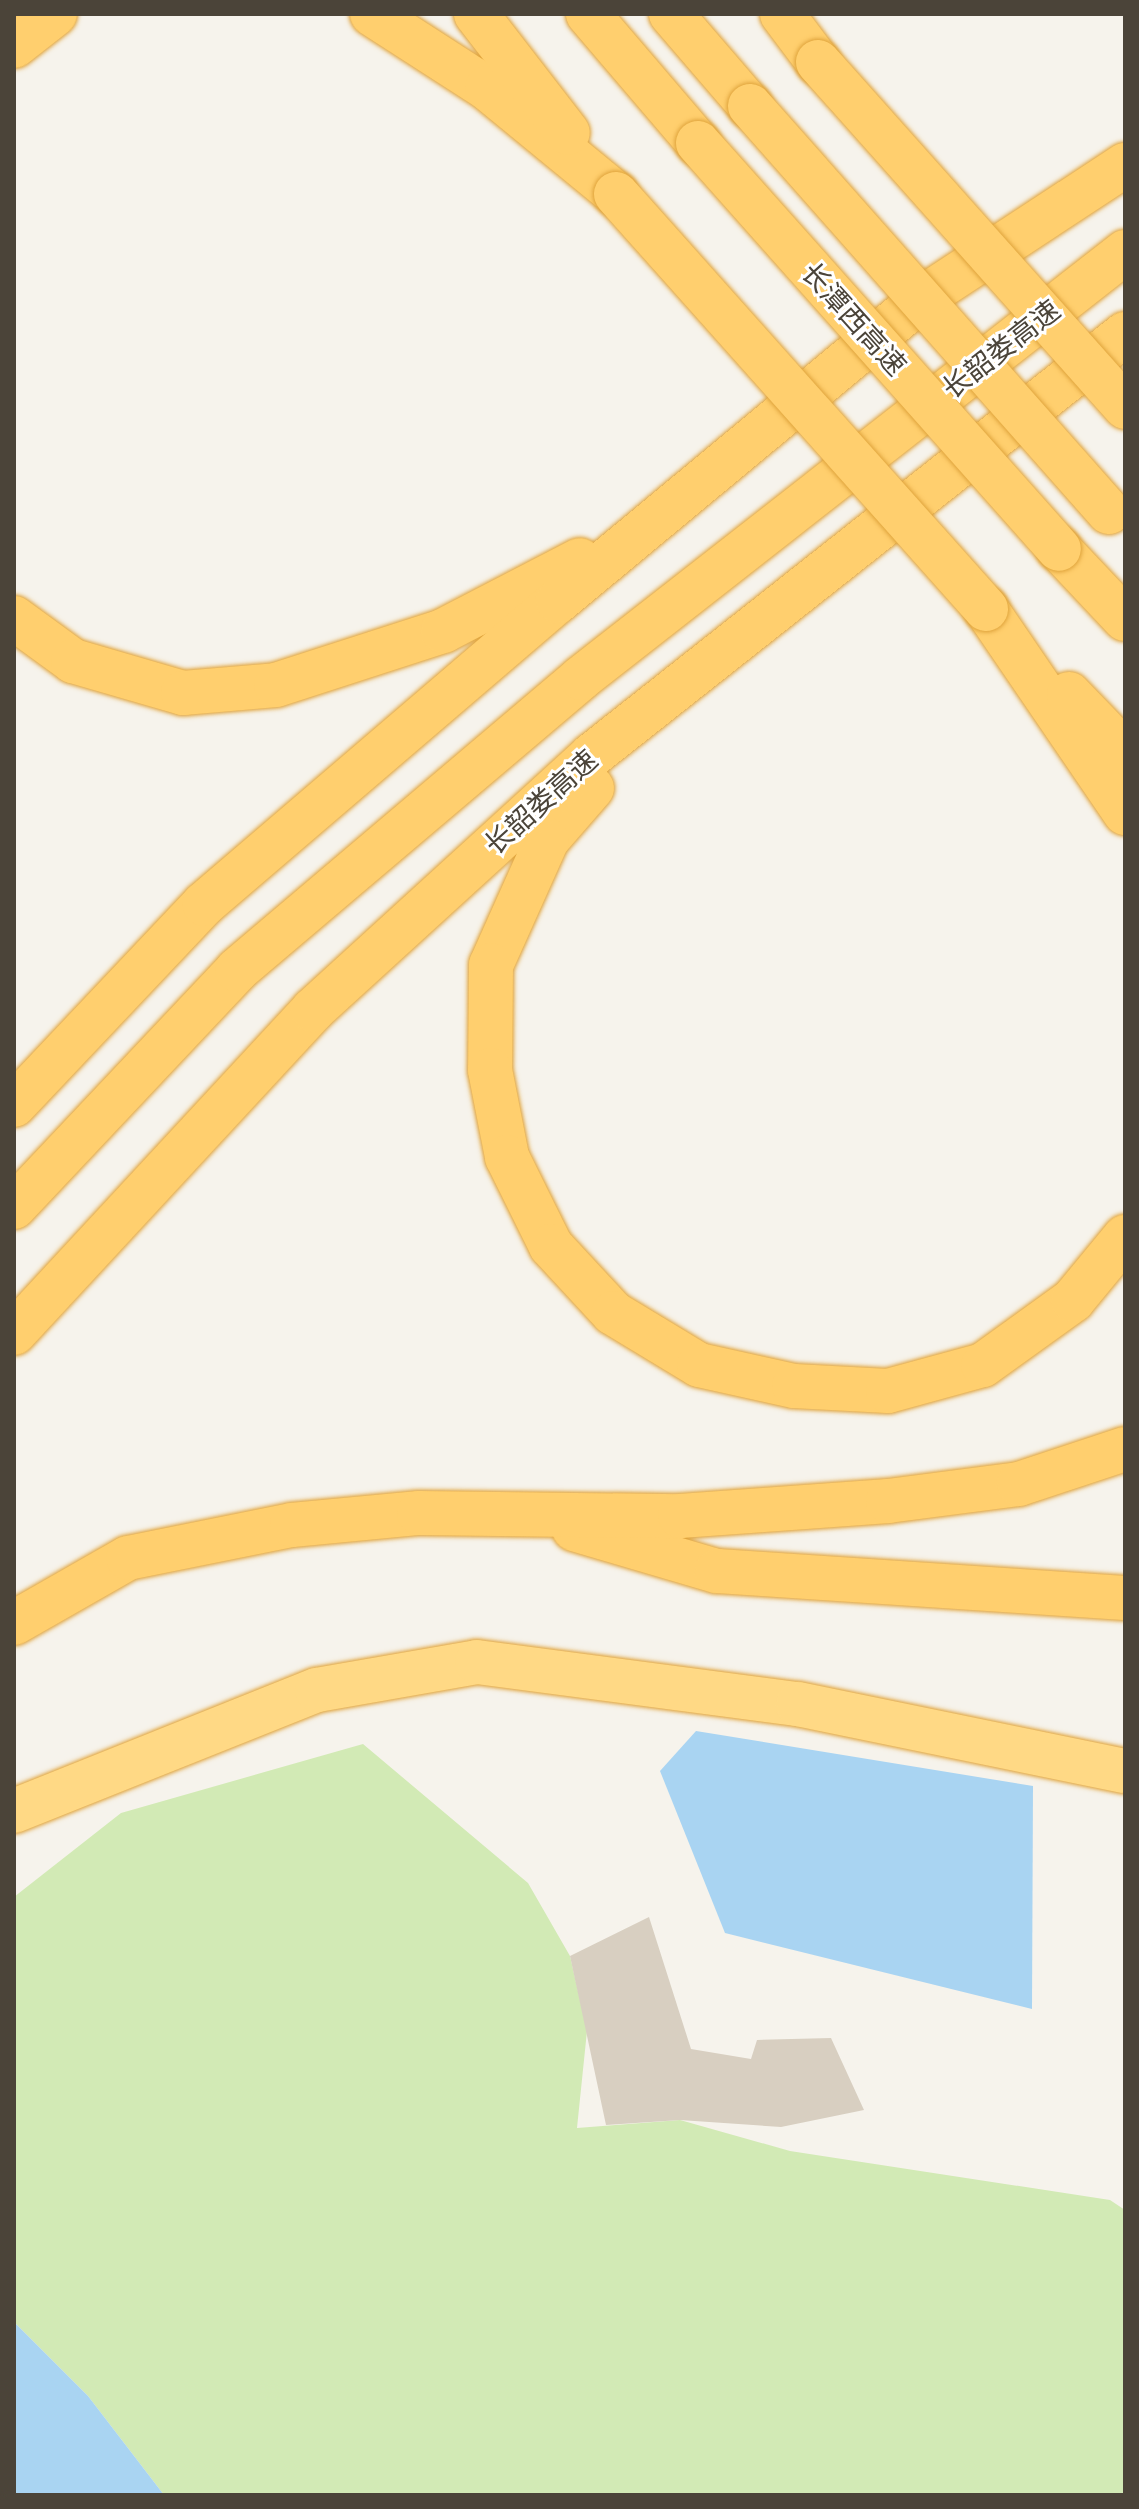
<!DOCTYPE html>
<html>
<head>
<meta charset="utf-8">
<style>
	body { margin:0 }
	#map { position:relative; width:1139px; height:2509px; overflow:hidden; background:#f6f3ec; font-family:"PT Sans","Noto Sans SC",sans-serif }
	div>[style] { position:absolute }
	.green>* { inset:0; background:#d2eab5 }
	.water>* { inset:0; background:#a9d4f2 }
	.building>* { inset:0; background:#d8cfc1 }
	.roads { filter:drop-shadow(0 0 2px #e0a43c) drop-shadow(0 0 2px #e0a43c) }
	.trunk>* { height:44px; margin:-22px; padding:0 22px; transform-origin:22px; border-radius:22px; background:#ffd985 }
	.motorway>* { height:44px; margin:-22px; padding:0 22px; transform-origin:22px; border-radius:22px; background:#ffcf6e }
	.bridges { filter:drop-shadow(0 0 2px #e0a43c) drop-shadow(0 0 2px #e0a43c) }
	.motorway-bridge>* { height:44px; margin:-22px; padding:0 22px; transform-origin:22px; border-radius:22px; background:#ffcf6e }
	span { translate:-50% -50%; white-space:nowrap; text-align:center; line-height:1.15; -webkit-text-stroke:6px #fff; paint-order:stroke }
	.street-label { font-size:28px; color:#4b4439 }
	.frame { position:absolute; inset:0; border:16px solid #4b4439; pointer-events:none }
</style>
</head>
<body>
<div id="map">
	<div class="green">
		<div style="clip-path:polygon(363px 1744px,528px 1883px,570px 1956px,587px 2031px,577px 2128px,680px 2120px,790px 2151px,1110px 2200px,1125px 2210px,1125px 2495px,164px 2495px,88px 2396px,14px 2322px,14px 1897px,121px 1813px)"></div>
	</div>
	<div class="water">
		<div style="clip-path:polygon(696px 1731px,1033px 1786px,1032px 2009px,725px 1933px,660px 1771px)"></div>
		<div style="clip-path:polygon(14px 2322px,88px 2396px,164px 2495px,14px 2495px)"></div>
	</div>
	<div class="building">
		<div style="clip-path:polygon(649px 1917px,691px 2049px,751px 2059px,757px 2040px,831px 2038px,864px 2110px,781px 2127px,680px 2120px,606px 2125px,570px 1956px)"></div>
	</div>
	<div class="roads">
		<div class="trunk">
			<div style="left:14px;top:1811px;width:326px;rotate:-21.8deg"></div>
			<div style="left:317px;top:1690px;width:162px;rotate:-9.9deg"></div>
			<div style="left:477px;top:1662px;width:324px;rotate:7.5deg"></div>
			<div style="left:798px;top:1704px;width:334px;rotate:11.6deg"></div>
		</div>
		<div class="motorway">
			<div style="left:372px;top:14px;width:137px;rotate:32.8deg"></div>
			<div style="left:487px;top:88px;width:167px;rotate:39.4deg"></div>
			<div style="left:476px;top:14px;width:150px;rotate:52.3deg"></div>
			<div style="left:588px;top:14px;width:170px;rotate:49.5deg"></div>
			<div style="left:671px;top:14px;width:121px;rotate:49.3deg"></div>
			<div style="left:782px;top:14px;width:60px;rotate:53.1deg"></div>
			<div style="left:14px;top:46px;width:52px;rotate:-38deg"></div>
			<div style="left:1059px;top:549px;width:96px;rotate:46.7deg"></div>
			<div style="left:986px;top:609px;width:247px;rotate:55.7deg"></div>
			<div style="left:14px;top:618px;width:73px;rotate:36.1deg"></div>
			<div style="left:73px;top:661px;width:115px;rotate:16.2deg"></div>
			<div style="left:183px;top:693px;width:93px;rotate:-4.9deg"></div>
			<div style="left:276px;top:685px;width:176px;rotate:-17.9deg"></div>
			<div style="left:443px;top:631px;width:154px;rotate:-27.4deg"></div>
			<div style="left:1069px;top:694px;width:81px;rotate:46deg"></div>
			<div style="left:592px;top:788px;width:69px;rotate:130.9deg"></div>
			<div style="left:547px;top:840px;width:137px;rotate:114.1deg"></div>
			<div style="left:491px;top:965px;width:105px;rotate:90.5deg"></div>
			<div style="left:490px;top:1070px;width:89px;rotate:78.9deg"></div>
			<div style="left:507px;top:1157px;width:99px;rotate:63.7deg"></div>
			<div style="left:551px;top:1246px;width:91px;rotate:47.2deg"></div>
			<div style="left:613px;top:1313px;width:100px;rotate:31.2deg"></div>
			<div style="left:699px;top:1365px;width:97px;rotate:12.5deg"></div>
			<div style="left:794px;top:1386px;width:94px;rotate:3deg"></div>
			<div style="left:888px;top:1391px;width:98px;rotate:-15.3deg"></div>
			<div style="left:983px;top:1365px;width:111px;rotate:-35.8deg"></div>
			<div style="left:1073px;top:1300px;width:82px;rotate:-50.5deg"></div>
			<div style="left:14px;top:1105px;width:277px;rotate:-46.6deg"></div>
			<div style="left:204px;top:904px;width:466px;rotate:-40.6deg"></div>
			<div style="left:558px;top:601px;width:479px;rotate:-39.7deg"></div>
			<div style="left:927px;top:295px;width:237px;rotate:-33.3deg"></div>
			<div style="left:14px;top:1207px;width:325px;rotate:-46.7deg"></div>
			<div style="left:237px;top:970px;width:451px;rotate:-40.3deg"></div>
			<div style="left:581px;top:678px;width:691px;rotate:-38.06deg"></div>
			<div style="left:14px;top:1333px;width:440px;rotate:-47.2deg"></div>
			<div style="left:313px;top:1010px;width:377px;rotate:-42.4deg"></div>
			<div style="left:591px;top:756px;width:681px;rotate:-38.32deg"></div>
			<div style="left:574px;top:1529px;width:149px;rotate:16.4deg"></div>
			<div style="left:717px;top:1571px;width:409px;rotate:3.8deg"></div>
			<div style="left:14px;top:1623px;width:131px;rotate:-29.7deg"></div>
			<div style="left:128px;top:1558px;width:167px;rotate:-11.4deg"></div>
			<div style="left:292px;top:1525px;width:128px;rotate:-5.4deg"></div>
			<div style="left:419px;top:1513px;width:261px;rotate:0.7deg"></div>
			<div style="left:680px;top:1516px;width:209px;rotate:-4.1deg"></div>
			<div style="left:888px;top:1501px;width:132px;rotate:-7.4deg"></div>
			<div style="left:1019px;top:1484px;width:112px;rotate:-18.3deg"></div>
		</div>
	</div>
	<div class="bridges">
		<div class="motorway-bridge">
			<div style="left:818px;top:62px;width:462px;rotate:48.3deg"></div>
			<div style="left:750px;top:106px;width:542px;rotate:48.52deg"></div>
			<div style="left:698px;top:143px;width:543px;rotate:48.36deg"></div>
			<div style="left:616px;top:194px;width:556px;rotate:48.28deg"></div>
		</div>
	</div>
	<div class="street-label">
		<span style="left:854px;top:319px;rotate:48deg">长潭西高速</span>
		<span style="left:1001px;top:349px;rotate:-38deg">长韶娄高速</span>
		<span style="left:541px;top:802px;rotate:-42deg">长韶娄高速</span>
	</div>
	<div class="frame"></div>
</div>
</body>
</html>
